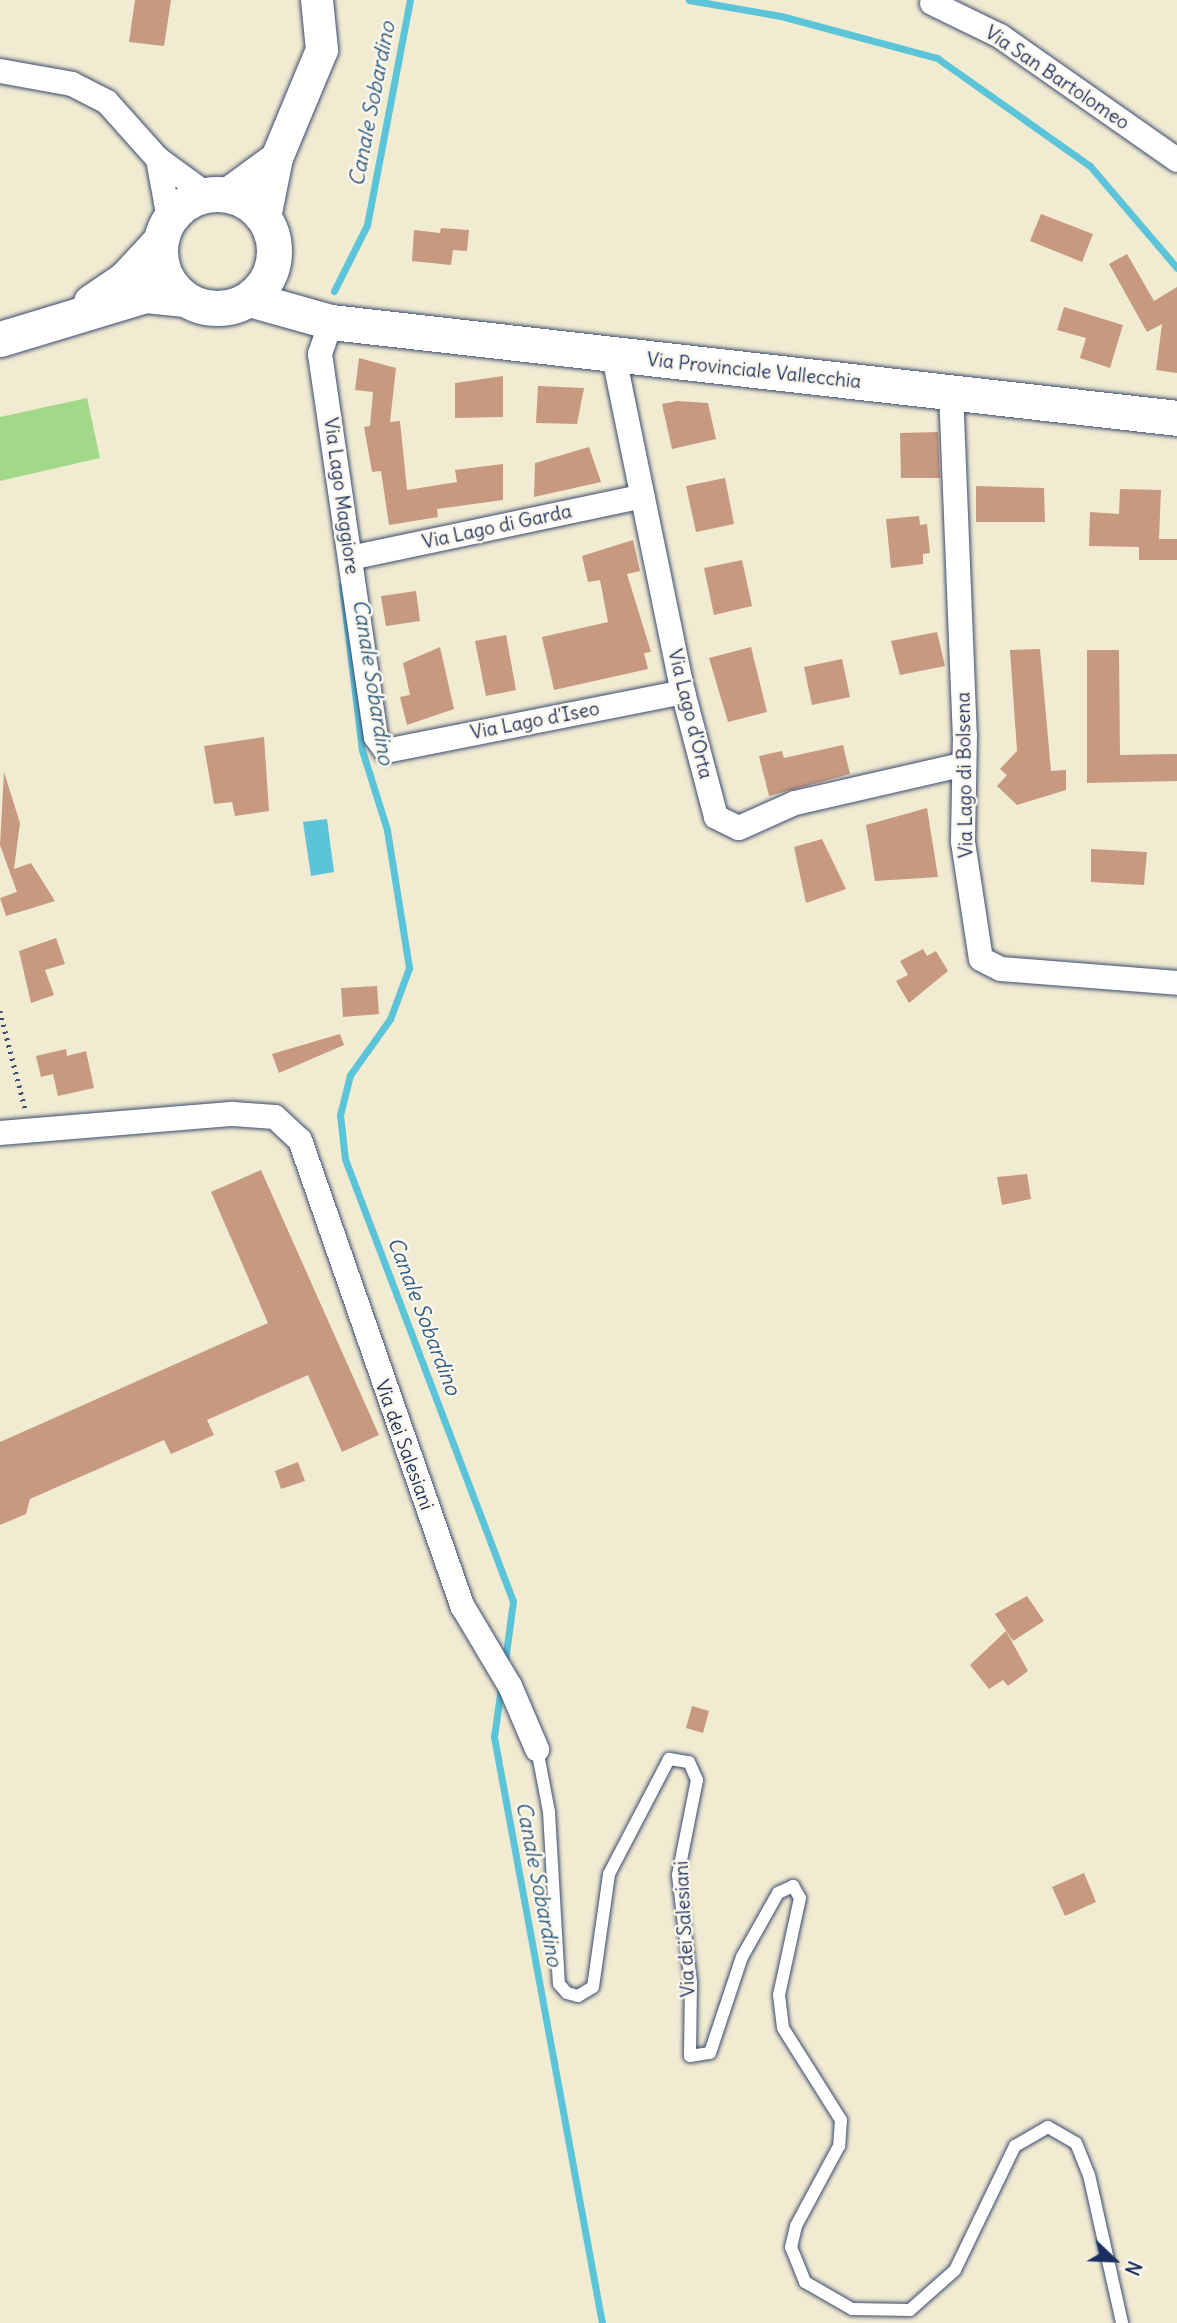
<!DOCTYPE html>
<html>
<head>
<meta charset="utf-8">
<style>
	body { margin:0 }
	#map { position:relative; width:1177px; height:2323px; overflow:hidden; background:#f1ebd2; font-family:Delius,sans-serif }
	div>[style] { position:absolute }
	.green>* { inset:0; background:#a2d88a }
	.water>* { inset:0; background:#5cc4d9 }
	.stream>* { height:7px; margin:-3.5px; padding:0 3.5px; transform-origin:3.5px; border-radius:3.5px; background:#5cc4d9 }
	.building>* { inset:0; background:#c79980 }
	.path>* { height:4.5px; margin-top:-2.25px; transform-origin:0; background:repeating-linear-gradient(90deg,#3b4b6f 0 2px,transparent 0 7px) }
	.roads { filter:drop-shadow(0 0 2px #3b4b6f) drop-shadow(0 0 2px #3b4b6f) }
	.service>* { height:12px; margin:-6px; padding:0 6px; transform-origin:6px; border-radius:6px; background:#fff }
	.minor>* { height:24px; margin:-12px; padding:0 12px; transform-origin:12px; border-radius:12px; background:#fff }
	.tertiary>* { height:32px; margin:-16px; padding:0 16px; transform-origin:16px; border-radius:16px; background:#fff }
	.secondary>* { height:35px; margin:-17.5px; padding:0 17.5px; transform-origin:17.5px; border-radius:17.5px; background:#fff }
	.secondary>.ring { margin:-17.5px; padding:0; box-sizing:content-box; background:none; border:35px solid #fff; border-radius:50% }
	span { translate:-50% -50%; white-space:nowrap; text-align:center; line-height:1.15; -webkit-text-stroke:5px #fbf7ec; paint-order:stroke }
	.street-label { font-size:19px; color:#1b2f5e }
	.water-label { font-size:21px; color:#2e5c83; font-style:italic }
	.north { position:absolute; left:1079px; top:2225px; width:70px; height:70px; -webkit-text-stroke:5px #fbf7ec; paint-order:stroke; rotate:113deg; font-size:19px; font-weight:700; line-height:28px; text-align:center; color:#1b2f5e }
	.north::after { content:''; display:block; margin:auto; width:24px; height:32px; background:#1b2f5e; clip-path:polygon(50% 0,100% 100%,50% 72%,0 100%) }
</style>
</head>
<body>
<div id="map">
	<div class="green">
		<div style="clip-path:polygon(87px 398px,100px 458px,0 481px,0 417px)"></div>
	</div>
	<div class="water">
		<div style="clip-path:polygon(327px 819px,334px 872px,311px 876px,303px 822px)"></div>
	</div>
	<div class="stream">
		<div style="left:689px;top:0;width:93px;rotate:9.9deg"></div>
		<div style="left:781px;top:16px;width:162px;rotate:15.1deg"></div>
		<div style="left:937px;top:58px;width:187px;rotate:35.2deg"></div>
		<div style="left:1090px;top:166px;width:134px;rotate:49.5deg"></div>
		<div style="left:334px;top:291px;width:74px;rotate:-63.4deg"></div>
		<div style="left:367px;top:225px;width:229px;rotate:-79.2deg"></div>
		<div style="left:342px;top:585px;width:166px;rotate:83.1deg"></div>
		<div style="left:362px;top:750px;width:84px;rotate:72.6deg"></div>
		<div style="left:387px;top:830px;width:140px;rotate:80.9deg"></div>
		<div style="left:409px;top:968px;width:54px;rotate:110.4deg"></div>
		<div style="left:390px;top:1019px;width:69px;rotate:125.5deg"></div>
		<div style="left:350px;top:1075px;width:41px;rotate:104deg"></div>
		<div style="left:340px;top:1115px;width:44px;rotate:83.5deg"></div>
		<div style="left:345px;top:1159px;width:473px;rotate:69.2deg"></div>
		<div style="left:513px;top:1601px;width:61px;rotate:97.6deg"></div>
		<div style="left:501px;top:1687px;width:50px;rotate:98deg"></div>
		<div style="left:494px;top:1737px;width:596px;rotate:79.56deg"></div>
	</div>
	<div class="building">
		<div style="clip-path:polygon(135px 0,171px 0,164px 46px,129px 42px)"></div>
		<div style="clip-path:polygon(1041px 214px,1093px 234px,1082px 262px,1030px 241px)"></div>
		<div style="clip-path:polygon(441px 228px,469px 230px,467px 251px,453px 250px,451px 265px,412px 261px,414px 230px,440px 233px)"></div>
		<div style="clip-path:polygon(1127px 254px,1154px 301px,1177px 287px,1177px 373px,1156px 370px,1162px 324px,1147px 332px,1109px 264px)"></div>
		<div style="clip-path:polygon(1064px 307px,1123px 325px,1110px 368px,1080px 358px,1086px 338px,1057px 330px)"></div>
		<div style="clip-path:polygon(359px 358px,396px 368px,390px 422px,400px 421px,407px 490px,457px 482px,455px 470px,503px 464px,503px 500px,437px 509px,438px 517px,389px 525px,381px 471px,372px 472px,364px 427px,370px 426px,373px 392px,355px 390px)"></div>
		<div style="clip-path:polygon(503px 376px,503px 417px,455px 418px,455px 383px)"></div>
		<div style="clip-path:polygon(538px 386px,584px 388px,577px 424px,536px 423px)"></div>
		<div style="clip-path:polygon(677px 401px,708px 403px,716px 439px,672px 449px,662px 404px)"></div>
		<div style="clip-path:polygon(938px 432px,940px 478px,901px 478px,900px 433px)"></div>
		<div style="clip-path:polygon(589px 447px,601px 482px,534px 497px,535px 463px)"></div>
		<div style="clip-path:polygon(725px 478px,734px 524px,696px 532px,686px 486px)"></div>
		<div style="clip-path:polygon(976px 486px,1044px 488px,1045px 522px,976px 522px)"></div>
		<div style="clip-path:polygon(1120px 489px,1161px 490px,1159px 539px,1177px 539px,1177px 560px,1139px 560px,1139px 547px,1089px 546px,1090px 512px,1119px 514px)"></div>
		<div style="clip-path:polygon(919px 516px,920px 525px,927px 524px,930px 553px,923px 554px,923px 564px,891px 568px,886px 519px)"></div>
		<div style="clip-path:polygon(633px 540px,640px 571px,627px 574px,651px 652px,644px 653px,648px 669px,554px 690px,542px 637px,608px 622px,600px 580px,588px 582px,582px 556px)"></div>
		<div style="clip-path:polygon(742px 560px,752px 606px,714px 615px,704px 568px)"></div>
		<div style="clip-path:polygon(416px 591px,420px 621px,386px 626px,381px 596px)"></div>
		<div style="clip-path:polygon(937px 632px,945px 666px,900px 675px,891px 641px)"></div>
		<div style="clip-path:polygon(506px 635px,516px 690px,486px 696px,475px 641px)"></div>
		<div style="clip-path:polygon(440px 647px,454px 709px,407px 725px,400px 697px,410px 695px,403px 663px)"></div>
		<div style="clip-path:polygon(751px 647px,767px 712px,728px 722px,709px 658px)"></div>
		<div style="clip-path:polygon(1040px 649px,1051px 771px,1066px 770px,1066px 790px,1017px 805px,997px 786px,1007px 775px,1000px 769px,1017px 751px,1010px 650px)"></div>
		<div style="clip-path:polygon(1087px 650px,1119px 650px,1120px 755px,1177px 754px,1177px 781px,1087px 783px)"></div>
		<div style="clip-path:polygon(842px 659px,850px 697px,812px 705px,804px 667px)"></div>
		<div style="clip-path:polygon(264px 737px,269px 811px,235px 816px,232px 802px,214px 804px,204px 746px)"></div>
		<div style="clip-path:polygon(843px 745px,850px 774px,769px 796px,759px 756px,782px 751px,784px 758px)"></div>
		<div style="clip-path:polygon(4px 772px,20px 823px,14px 869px,31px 863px,55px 901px,6px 916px,0 898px,17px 892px,0 845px)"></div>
		<div style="clip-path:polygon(927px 808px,938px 877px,875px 881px,866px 825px)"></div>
		<div style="clip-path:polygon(822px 839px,846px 889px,806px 903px,794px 847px)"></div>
		<div style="clip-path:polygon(1091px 849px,1147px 852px,1144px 885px,1091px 882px)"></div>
		<div style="clip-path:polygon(56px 938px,65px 964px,45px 970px,54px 995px,31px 1003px,19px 951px)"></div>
		<div style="clip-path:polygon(923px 949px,927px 956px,936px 951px,948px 971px,909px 1003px,896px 981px,908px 975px,900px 961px)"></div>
		<div style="clip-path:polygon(377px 986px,379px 1014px,343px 1017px,341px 988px)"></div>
		<div style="clip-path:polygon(340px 1034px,344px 1045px,279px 1073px,272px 1054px)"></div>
		<div style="clip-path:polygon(66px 1049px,67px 1056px,86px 1051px,94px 1088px,58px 1096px,53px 1074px,41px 1077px,36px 1056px)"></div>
		<div style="clip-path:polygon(261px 1170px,379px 1435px,342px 1452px,308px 1375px,207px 1420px,214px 1435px,171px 1454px,164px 1440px,30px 1499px,26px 1514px,0 1525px,0 1442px,268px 1323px,211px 1192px)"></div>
		<div style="clip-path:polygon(1027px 1174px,1031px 1199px,1002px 1205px,997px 1177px)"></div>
		<div style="clip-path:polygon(298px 1462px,305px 1481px,281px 1489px,275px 1471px)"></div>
		<div style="clip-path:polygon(1027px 1596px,1044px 1621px,1013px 1641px,995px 1614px)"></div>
		<div style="clip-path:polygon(1006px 1631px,1028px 1671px,1008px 1686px,1003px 1680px,989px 1689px,970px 1665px)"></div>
		<div style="clip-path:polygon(692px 1706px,709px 1711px,703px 1733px,686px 1728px)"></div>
		<div style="clip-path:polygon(1084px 1873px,1096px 1902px,1065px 1916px,1052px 1887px)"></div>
	</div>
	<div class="path">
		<div style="left:0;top:1011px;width:100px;rotate:75.5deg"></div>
	</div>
	<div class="roads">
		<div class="service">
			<div style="left:537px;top:1749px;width:64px;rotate:79.2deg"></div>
			<div style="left:549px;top:1812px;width:172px;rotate:86.7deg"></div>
			<div style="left:559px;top:1984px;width:12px;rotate:48deg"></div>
			<div style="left:567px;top:1993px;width:11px;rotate:15deg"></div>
			<div style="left:578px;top:1996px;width:17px;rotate:-31deg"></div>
			<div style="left:593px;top:1987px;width:114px;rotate:-81.9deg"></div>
			<div style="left:609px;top:1874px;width:130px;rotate:-62.4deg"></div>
			<div style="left:669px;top:1759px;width:20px;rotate:9deg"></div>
			<div style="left:689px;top:1762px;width:20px;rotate:66deg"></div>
			<div style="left:697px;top:1780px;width:97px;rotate:101.3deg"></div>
			<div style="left:678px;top:1875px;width:108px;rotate:83.1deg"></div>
			<div style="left:691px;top:1982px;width:74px;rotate:90.8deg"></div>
			<div style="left:690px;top:2056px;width:20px;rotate:-9deg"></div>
			<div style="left:710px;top:2053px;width:101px;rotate:-71.6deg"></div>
			<div style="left:742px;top:1957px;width:73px;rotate:-60.6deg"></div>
			<div style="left:778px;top:1893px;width:17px;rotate:-25deg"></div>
			<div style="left:793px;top:1886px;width:14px;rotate:60deg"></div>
			<div style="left:800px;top:1898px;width:99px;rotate:102.2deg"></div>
			<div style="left:779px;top:1995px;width:33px;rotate:83deg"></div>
			<div style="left:783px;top:2028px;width:109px;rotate:57.8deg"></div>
			<div style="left:841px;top:2120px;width:26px;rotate:94deg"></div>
			<div style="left:839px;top:2146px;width:91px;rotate:118.3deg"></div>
			<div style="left:796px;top:2226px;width:22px;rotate:103deg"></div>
			<div style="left:791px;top:2247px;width:38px;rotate:68deg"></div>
			<div style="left:805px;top:2282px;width:54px;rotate:29.9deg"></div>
			<div style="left:852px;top:2309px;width:58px;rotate:1deg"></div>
			<div style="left:910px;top:2310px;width:60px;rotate:-41.6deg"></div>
			<div style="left:955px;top:2270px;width:138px;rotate:-64.2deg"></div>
			<div style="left:1015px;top:2146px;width:38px;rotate:-30deg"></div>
			<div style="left:1048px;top:2127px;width:32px;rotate:30deg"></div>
			<div style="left:1076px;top:2143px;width:35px;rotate:68deg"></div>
			<div style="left:1089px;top:2175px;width:152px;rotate:77.4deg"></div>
		</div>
		<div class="minor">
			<div style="left:932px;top:3px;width:76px;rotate:25.9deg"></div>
			<div style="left:1000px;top:36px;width:216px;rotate:35deg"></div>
			<div style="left:0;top:71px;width:73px;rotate:10.2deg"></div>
			<div style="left:72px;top:84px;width:39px;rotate:27deg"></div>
			<div style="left:107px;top:102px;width:76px;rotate:48.2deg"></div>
			<div style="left:158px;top:159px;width:59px;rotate:36.1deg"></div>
			<div style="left:158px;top:159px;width:61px;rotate:79.6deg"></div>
			<div style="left:331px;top:322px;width:34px;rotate:109deg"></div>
			<div style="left:320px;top:354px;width:387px;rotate:81.7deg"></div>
			<div style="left:376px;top:737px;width:17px;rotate:54deg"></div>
			<div style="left:386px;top:751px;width:303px;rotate:-11.2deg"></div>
			<div style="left:614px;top:357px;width:342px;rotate:78.4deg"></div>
			<div style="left:683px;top:692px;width:129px;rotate:75.2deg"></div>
			<div style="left:716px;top:817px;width:25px;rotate:26deg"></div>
			<div style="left:739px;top:828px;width:61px;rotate:-24.1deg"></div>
			<div style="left:795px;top:803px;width:170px;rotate:-12.9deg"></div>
			<div style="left:951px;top:391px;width:344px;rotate:87.7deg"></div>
			<div style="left:965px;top:735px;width:107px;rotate:91.1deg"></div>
			<div style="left:963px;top:842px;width:118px;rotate:81.3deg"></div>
			<div style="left:981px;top:959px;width:22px;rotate:27deg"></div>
			<div style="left:1001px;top:969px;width:177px;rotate:4.5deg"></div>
			<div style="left:350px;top:558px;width:299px;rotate:-11.9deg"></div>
			<div style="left:0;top:1133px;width:234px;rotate:-4.7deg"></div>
			<div style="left:233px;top:1114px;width:42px;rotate:4.1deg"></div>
			<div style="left:275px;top:1117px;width:34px;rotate:43deg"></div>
			<div style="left:300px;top:1140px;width:495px;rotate:70.8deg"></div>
			<div style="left:463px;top:1607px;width:92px;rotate:59.3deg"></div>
			<div style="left:510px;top:1686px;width:69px;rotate:66.8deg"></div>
		</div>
		<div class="tertiary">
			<div style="left:228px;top:194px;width:61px;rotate:-36.3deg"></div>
			<div style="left:265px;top:218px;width:61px;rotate:-78.7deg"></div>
			<div style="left:277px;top:158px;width:117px;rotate:-67.4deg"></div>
			<div style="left:322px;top:50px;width:50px;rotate:-95.7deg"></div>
		</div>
		<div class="secondary">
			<div class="ring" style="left:160px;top:194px;width:79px;height:79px"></div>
			<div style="left:249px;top:299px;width:85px;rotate:15.7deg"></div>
			<div style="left:331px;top:322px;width:851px;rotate:6.47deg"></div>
			<div style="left:91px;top:302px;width:40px;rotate:-34deg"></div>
			<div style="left:124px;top:280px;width:54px;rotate:-47.2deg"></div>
			<div style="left:0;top:339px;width:152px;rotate:-16.8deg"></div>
			<div style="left:146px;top:295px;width:39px;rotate:6deg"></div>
		</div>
	</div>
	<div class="street-label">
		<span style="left:1057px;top:78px;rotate:34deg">Via San Bartolomeo</span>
		<span style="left:754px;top:371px;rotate:6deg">Via Provinciale Vallecchia</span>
		<span style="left:341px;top:496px;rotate:82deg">Via Lago Maggiore</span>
		<span style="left:497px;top:527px;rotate:-12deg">Via Lago di Garda</span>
		<span style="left:690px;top:714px;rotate:76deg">Via Lago d'Orta</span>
		<span style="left:535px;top:721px;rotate:-11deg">Via Lago d'Iseo</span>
		<span style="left:965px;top:775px;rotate:-91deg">Via Lago di Bolsena</span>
		<span style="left:404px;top:1445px;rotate:70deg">Via dei Salesiani</span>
		<span style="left:685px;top:1929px;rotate:-93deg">Via dei Salesiani</span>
	</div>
	<div class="water-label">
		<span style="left:372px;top:104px;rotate:-79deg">Canale Sobardino</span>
		<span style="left:373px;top:682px;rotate:81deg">Canale Sobardino</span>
		<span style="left:424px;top:1316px;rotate:69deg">Canale Sobardino</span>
		<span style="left:539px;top:1884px;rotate:79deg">Canale Sobardino</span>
	</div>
	<div class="north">N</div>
</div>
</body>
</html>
